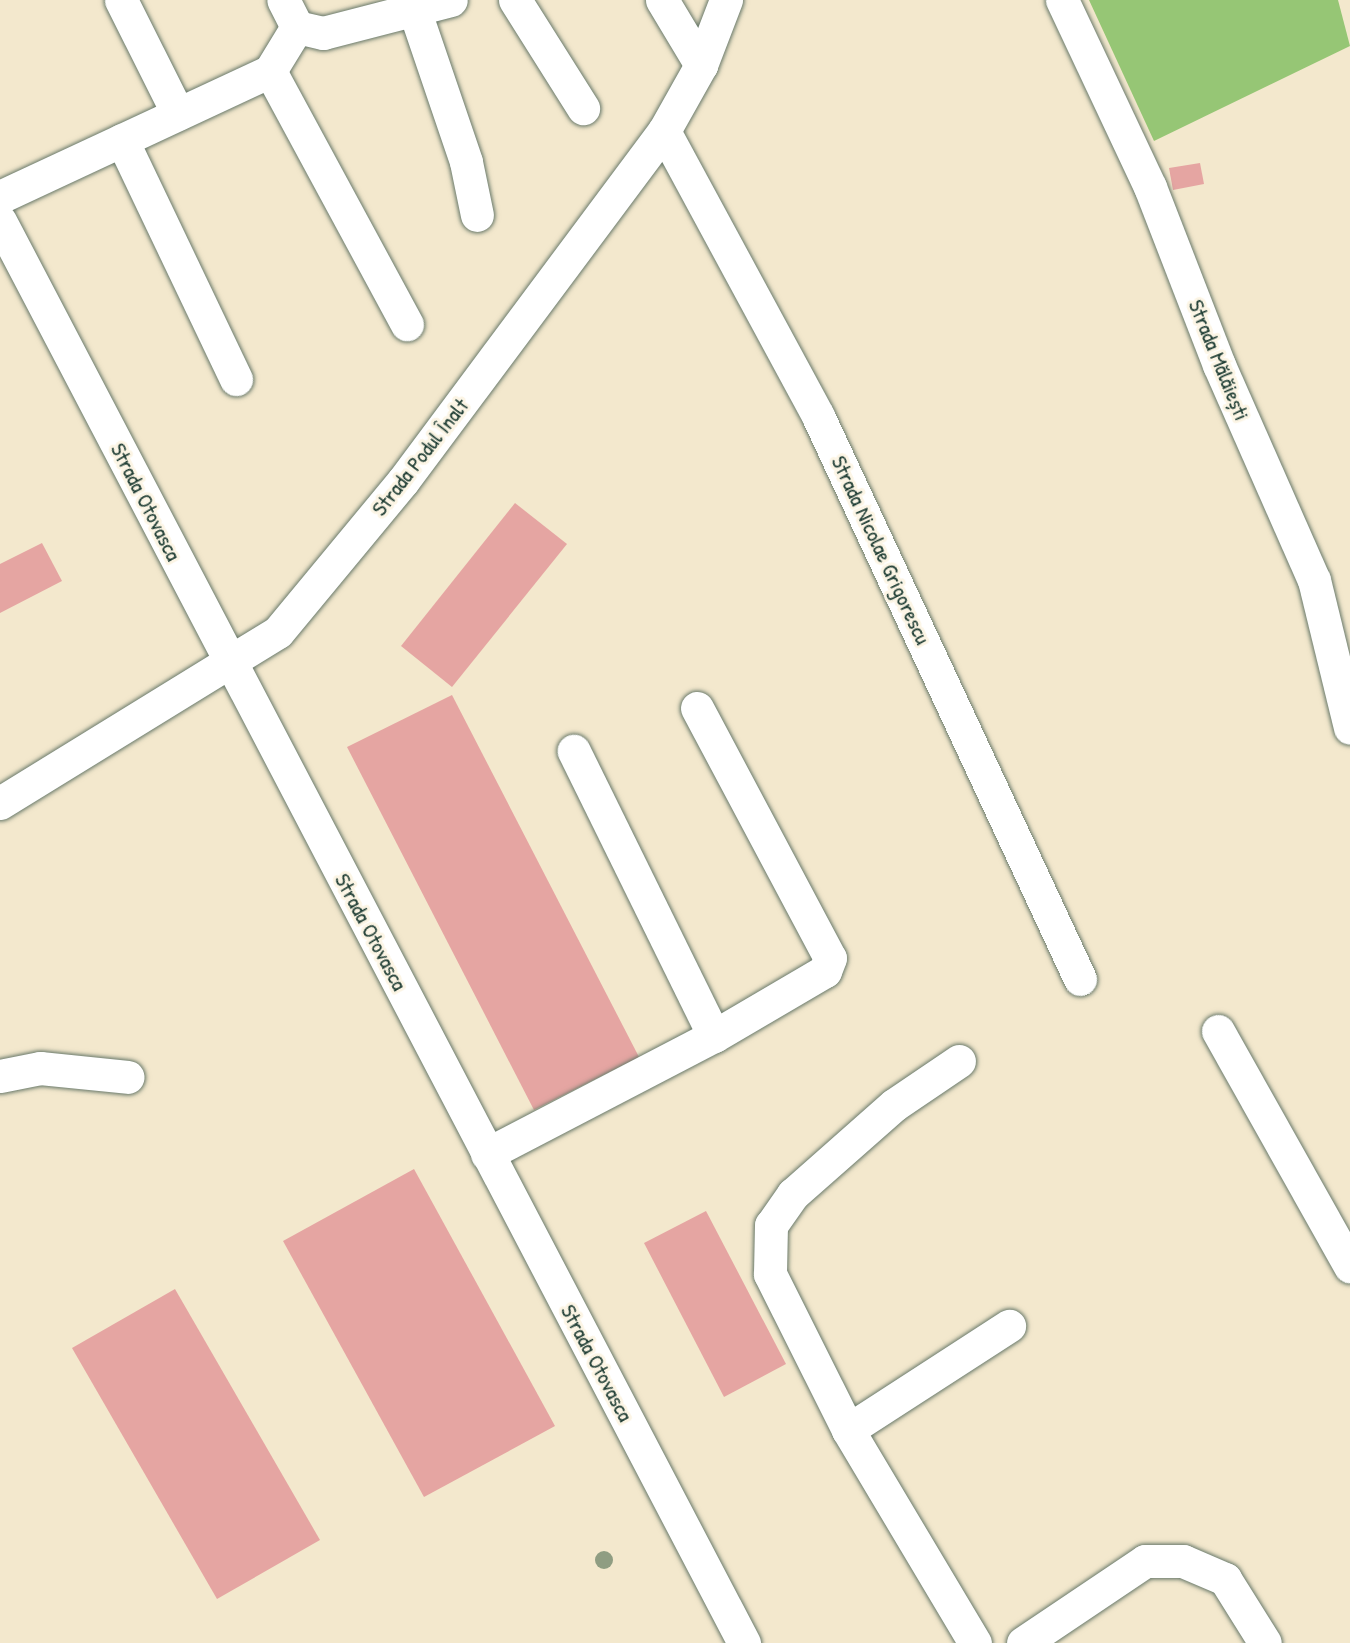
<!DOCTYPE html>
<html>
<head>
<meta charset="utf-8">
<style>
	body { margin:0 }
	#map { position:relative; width:1350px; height:1643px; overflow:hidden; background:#f3e8cd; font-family:"Patrick Hand",sans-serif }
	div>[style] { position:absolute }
	.green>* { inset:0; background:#96c675 }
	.building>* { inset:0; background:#e5a5a2 }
	.roads { filter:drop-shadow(0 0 2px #69796a) drop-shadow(0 0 2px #69796a) }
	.minor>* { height:33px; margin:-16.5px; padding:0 16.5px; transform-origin:16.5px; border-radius:16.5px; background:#fff }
	.trees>* { width:18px; height:18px; margin:-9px; border-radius:50%; background:#8f9d82 }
	span { translate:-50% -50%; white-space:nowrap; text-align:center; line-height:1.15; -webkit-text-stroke:6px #fcf5e5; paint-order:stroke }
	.street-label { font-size:22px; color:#1f3d34 }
</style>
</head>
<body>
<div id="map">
	<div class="green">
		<div style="clip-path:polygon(1089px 0,1338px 0,1350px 46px,1154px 141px)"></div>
	</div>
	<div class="building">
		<div style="clip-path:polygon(1200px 163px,1204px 184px,1173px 190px,1169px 168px)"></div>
		<div style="clip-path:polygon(515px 503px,567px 544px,452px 687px,401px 646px)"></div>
		<div style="clip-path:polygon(42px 543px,62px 581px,0 613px,0 564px)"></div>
		<div style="clip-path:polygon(452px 695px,639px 1057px,534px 1110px,347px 747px)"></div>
		<div style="clip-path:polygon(414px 1169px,555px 1426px,424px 1497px,283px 1241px)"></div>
		<div style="clip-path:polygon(706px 1211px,786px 1364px,724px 1397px,644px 1243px)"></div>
		<div style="clip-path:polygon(175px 1289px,320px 1540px,217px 1599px,72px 1348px)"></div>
	</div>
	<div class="roads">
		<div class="minor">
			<div style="left:121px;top:0;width:127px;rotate:63.4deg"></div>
			<div style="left:411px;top:0;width:171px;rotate:71.2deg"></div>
			<div style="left:466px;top:162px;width:54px;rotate:78.3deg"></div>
			<div style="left:515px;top:0;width:128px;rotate:57.8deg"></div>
			<div style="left:662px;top:0;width:76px;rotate:59deg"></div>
			<div style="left:1062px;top:0;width:207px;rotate:64.8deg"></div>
			<div style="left:1150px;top:187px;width:191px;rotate:68.8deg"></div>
			<div style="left:1219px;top:365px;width:235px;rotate:66.2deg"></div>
			<div style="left:1314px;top:580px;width:152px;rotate:76.3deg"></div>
			<div style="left:297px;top:27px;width:27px;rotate:13deg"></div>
			<div style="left:323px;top:33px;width:132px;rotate:-14.5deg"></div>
			<div style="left:270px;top:71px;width:288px;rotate:61.6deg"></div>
			<div style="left:664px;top:131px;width:324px;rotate:61.6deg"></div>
			<div style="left:818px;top:416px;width:621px;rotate:65.04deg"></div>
			<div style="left:122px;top:140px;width:265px;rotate:64.5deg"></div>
			<div style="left:0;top:197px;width:298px;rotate:-25deg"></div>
			<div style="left:270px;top:71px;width:52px;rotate:-58.5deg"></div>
			<div style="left:297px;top:27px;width:30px;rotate:-117deg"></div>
			<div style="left:0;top:221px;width:1605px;rotate:62.38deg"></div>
			<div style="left:697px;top:708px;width:283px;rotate:62deg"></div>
			<div style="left:830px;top:958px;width:14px;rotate:111deg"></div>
			<div style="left:825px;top:971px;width:129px;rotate:149.6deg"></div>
			<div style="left:0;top:803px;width:326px;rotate:-31.6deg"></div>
			<div style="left:278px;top:632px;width:196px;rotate:-50.4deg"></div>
			<div style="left:403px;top:481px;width:437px;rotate:-53.3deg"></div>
			<div style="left:664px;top:131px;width:76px;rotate:-60.7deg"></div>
			<div style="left:701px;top:65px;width:70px;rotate:-69deg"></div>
			<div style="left:1218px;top:1031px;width:270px;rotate:60.7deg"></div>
			<div style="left:959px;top:1061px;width:78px;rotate:145.9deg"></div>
			<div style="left:894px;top:1105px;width:135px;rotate:138.6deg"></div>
			<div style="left:793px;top:1194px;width:38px;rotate:125deg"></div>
			<div style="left:771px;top:1225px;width:49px;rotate:91.2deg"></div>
			<div style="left:770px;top:1274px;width:174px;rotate:63.4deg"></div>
			<div style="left:848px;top:1430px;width:248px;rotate:59.2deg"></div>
			<div style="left:0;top:1076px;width:41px;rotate:-11.3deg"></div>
			<div style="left:40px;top:1068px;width:88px;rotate:5.8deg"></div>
			<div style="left:487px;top:1154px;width:256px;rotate:-27.5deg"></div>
			<div style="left:714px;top:1036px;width:318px;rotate:-116.2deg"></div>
			<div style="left:848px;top:1430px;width:192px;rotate:-32.9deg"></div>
			<div style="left:1023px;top:1643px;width:147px;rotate:-33.9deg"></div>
			<div style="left:1145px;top:1561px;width:38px"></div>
			<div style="left:1183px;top:1561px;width:46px;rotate:23.2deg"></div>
			<div style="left:1225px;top:1579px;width:75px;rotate:58deg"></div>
		</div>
	</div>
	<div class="trees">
		<div style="left:604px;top:1560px"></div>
	</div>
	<div class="street-label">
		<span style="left:1219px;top:360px;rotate:68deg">Strada Mălăiești</span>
		<span style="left:420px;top:457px;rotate:-52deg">Strada Podul Înalt</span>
		<span style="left:146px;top:502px;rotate:63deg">Strada Otovasca</span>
		<span style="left:881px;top:550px;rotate:65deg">Strada Nicolae Grigorescu</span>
		<span style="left:371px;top:932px;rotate:62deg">Strada Otovasca</span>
		<span style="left:597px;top:1363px;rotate:62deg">Strada Otovasca</span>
	</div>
</div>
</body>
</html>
